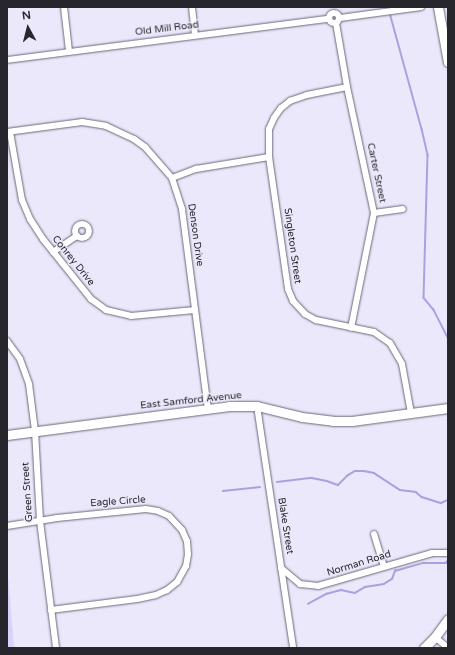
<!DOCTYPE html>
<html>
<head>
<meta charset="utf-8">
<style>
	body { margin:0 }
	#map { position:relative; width:455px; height:655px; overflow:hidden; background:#ebe8fb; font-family:"Varela Round",sans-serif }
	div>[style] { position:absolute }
	.green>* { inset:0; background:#dad2fa }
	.stream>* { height:1.5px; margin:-0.75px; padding:0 0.75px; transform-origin:0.75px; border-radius:0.75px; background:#ada0e1 }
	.roads { filter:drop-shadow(0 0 1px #6a6777) drop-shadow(0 0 1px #6a6777) }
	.street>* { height:6px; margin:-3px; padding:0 3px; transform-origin:3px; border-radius:3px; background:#fff }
	.street>.ring { margin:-3px; padding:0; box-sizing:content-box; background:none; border:6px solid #fff; border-radius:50% }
	.secondary>* { height:9px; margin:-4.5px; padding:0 4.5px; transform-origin:4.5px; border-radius:4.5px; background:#fff }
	span { translate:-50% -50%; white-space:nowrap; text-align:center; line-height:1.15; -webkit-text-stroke:3px #ebe8fb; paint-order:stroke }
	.street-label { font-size:10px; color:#28262d }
	.frame { position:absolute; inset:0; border:8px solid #28262d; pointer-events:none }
	.north { position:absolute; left:8px; top:8px; width:40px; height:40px; -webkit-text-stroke:3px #ebe8fb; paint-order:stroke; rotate:353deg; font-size:11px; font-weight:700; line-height:16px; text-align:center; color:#28262d }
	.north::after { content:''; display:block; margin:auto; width:14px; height:18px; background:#28262d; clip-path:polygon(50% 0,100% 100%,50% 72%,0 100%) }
</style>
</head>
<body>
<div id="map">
	<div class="green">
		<div style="clip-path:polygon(7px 576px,8px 576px,14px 648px,7px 648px)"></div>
	</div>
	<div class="stream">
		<div style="left:390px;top:13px;width:120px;rotate:74.6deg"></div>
		<div style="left:422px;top:129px;width:27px;rotate:77deg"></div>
		<div style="left:428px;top:155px;width:143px;rotate:91.6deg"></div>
		<div style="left:424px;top:298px;width:16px;rotate:50deg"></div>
		<div style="left:434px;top:310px;width:31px;rotate:63deg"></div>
		<div style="left:277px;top:482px;width:35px;rotate:-7deg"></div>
		<div style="left:312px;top:478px;width:15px;rotate:11deg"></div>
		<div style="left:327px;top:481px;width:12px;rotate:20deg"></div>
		<div style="left:338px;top:485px;width:13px;rotate:-45deg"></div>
		<div style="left:347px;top:476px;width:9px;rotate:-32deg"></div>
		<div style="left:355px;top:471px;width:9px"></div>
		<div style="left:364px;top:471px;width:10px;rotate:11deg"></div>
		<div style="left:374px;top:473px;width:31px;rotate:33deg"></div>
		<div style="left:400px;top:490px;width:16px;rotate:7deg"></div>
		<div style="left:416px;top:492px;width:8px;rotate:40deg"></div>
		<div style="left:422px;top:497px;width:20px;rotate:18deg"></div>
		<div style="left:441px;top:503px;width:8px;rotate:-23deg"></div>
		<div style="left:223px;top:491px;width:37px;rotate:-6deg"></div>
		<div style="left:308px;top:604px;width:21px;rotate:-29deg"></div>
		<div style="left:326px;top:594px;width:16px;rotate:-15deg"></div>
		<div style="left:341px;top:590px;width:14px;rotate:12deg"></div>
		<div style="left:355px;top:593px;width:12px;rotate:-31deg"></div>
		<div style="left:365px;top:587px;width:19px;rotate:-9deg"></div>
		<div style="left:384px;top:584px;width:9px;rotate:-32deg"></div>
		<div style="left:392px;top:579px;width:9px;rotate:-69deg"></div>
		<div style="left:395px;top:571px;width:29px;rotate:-16deg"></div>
		<div style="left:423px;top:563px;width:23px"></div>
		<div style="left:446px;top:563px;width:4px;rotate:-56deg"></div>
	</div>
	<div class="roads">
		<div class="street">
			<div style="left:64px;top:7px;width:44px;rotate:83.5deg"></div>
			<div style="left:192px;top:7px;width:28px;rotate:84deg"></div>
			<div class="ring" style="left:329px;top:13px;width:4px;height:4px"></div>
			<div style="left:340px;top:18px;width:82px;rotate:-7.7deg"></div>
			<div style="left:336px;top:23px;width:65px;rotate:80.2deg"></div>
			<div style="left:347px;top:87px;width:129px;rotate:77.9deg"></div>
			<div style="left:374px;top:213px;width:117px;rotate:101.3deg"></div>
			<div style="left:7px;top:60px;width:325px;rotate:-7.3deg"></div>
			<div style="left:347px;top:87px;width:41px;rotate:168.7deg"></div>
			<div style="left:307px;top:95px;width:18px;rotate:161deg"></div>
			<div style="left:290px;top:101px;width:11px;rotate:142deg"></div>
			<div style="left:281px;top:108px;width:12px;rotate:125deg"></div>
			<div style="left:274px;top:118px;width:12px;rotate:114deg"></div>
			<div style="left:269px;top:129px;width:28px;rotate:90deg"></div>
			<div style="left:269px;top:157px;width:133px;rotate:81.8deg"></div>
			<div style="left:288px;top:289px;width:13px;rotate:67deg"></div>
			<div style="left:293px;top:301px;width:18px;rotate:47deg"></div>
			<div style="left:305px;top:314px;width:13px;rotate:29deg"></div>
			<div style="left:316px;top:320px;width:59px;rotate:11.7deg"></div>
			<div style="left:374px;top:332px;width:19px;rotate:35deg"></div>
			<div style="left:390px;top:343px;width:24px;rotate:60deg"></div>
			<div style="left:402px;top:364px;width:50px;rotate:79.6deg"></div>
			<div style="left:7px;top:132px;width:76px;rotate:-7.6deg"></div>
			<div style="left:82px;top:122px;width:24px;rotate:9deg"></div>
			<div style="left:106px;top:126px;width:31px;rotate:25deg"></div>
			<div style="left:134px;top:139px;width:14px;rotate:36deg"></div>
			<div style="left:145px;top:147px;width:41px;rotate:48.9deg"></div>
			<div style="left:172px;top:178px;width:33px;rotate:72deg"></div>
			<div style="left:182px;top:209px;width:201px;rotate:82.6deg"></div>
			<div style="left:10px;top:132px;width:69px;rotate:80deg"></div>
			<div style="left:22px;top:200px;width:21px;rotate:67deg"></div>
			<div style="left:30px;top:219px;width:24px;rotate:57deg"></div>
			<div style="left:43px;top:239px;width:77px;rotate:51.3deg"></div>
			<div style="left:91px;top:299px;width:19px;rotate:36deg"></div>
			<div style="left:106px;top:310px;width:26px;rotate:13deg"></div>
			<div style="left:131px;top:316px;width:64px;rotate:-5.4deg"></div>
			<div style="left:172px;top:178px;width:26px;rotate:-21deg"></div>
			<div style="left:196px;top:169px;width:74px;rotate:-9.3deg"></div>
			<div style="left:374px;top:213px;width:29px;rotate:-8deg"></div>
			<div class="ring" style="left:75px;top:224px;width:8px;height:8px"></div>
			<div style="left:53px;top:252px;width:29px;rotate:-34deg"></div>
			<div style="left:7px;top:341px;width:22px;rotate:54deg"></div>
			<div style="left:20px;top:359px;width:27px;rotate:70deg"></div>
			<div style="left:29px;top:384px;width:47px;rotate:82.7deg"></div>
			<div style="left:35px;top:431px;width:90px;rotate:86.8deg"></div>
			<div style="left:40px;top:521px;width:128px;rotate:82.8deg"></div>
			<div style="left:257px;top:406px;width:245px;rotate:81.5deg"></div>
			<div style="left:7px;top:526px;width:51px;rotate:-9.1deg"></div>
			<div style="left:57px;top:518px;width:89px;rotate:-5.8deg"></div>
			<div style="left:146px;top:509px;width:12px;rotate:9deg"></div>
			<div style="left:158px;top:511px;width:12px;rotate:24deg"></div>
			<div style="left:169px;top:516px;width:19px;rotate:47deg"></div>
			<div style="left:182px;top:530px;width:12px;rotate:66deg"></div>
			<div style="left:187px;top:541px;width:13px;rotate:86deg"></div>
			<div style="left:188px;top:554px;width:12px;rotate:99deg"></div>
			<div style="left:186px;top:566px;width:18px;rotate:119deg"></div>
			<div style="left:177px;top:582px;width:13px;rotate:141deg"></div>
			<div style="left:167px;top:590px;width:12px;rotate:156deg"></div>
			<div style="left:156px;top:595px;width:19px;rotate:168deg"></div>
			<div style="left:137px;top:599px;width:87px;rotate:172.7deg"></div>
			<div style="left:374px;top:534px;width:34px;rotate:73deg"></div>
			<div style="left:281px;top:568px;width:25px;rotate:40deg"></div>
			<div style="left:300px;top:584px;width:18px;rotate:6deg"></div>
			<div style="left:318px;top:586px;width:119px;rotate:-16.1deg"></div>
			<div style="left:432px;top:553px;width:16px"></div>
			<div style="left:435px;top:637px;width:17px;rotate:40deg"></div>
		</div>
		<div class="secondary">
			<div style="left:438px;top:7px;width:56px;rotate:79.7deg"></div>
			<div style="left:7px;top:435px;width:224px;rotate:-7.4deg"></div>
			<div style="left:229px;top:406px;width:28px"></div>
			<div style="left:257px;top:406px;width:46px;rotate:13.7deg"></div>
			<div style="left:302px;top:417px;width:31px;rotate:7deg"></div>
			<div style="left:333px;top:421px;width:19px"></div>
			<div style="left:352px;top:421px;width:97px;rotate:-7.7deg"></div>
			<div style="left:424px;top:648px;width:16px;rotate:-45deg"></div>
			<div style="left:435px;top:637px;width:22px;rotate:-54deg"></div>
		</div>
	</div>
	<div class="street-label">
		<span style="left:167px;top:29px;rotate:-7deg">Old Mill Road</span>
		<span style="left:376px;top:173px;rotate:78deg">Carter Street</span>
		<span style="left:195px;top:235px;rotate:82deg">Denson Drive</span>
		<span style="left:292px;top:246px;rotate:82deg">Singleton Street</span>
		<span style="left:73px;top:261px;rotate:51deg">Conrey Drive</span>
		<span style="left:191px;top:401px;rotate:-6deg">East Samford Avenue</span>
		<span style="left:28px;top:492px;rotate:-94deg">Green Street</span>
		<span style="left:118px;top:502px;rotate:-4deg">Eagle Circle</span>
		<span style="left:285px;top:526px;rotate:81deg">Blake Street</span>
		<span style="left:359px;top:564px;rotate:-17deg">Norman Road</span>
	</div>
	<div class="frame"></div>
	<div class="north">N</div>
</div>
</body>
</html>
